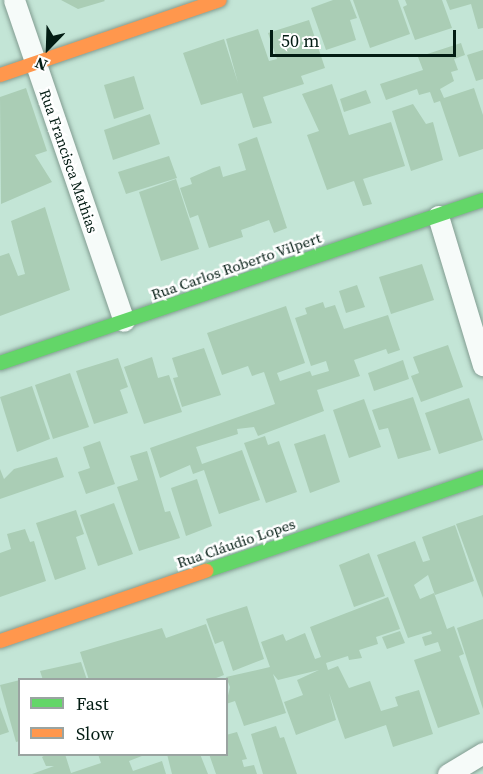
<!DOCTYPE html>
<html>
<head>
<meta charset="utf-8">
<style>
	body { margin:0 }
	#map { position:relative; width:483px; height:774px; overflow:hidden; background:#c3e5d6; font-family:"Source Serif 4",serif }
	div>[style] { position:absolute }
	.building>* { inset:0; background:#aacdb5 }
	.roads { filter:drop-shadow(0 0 2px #829c91) drop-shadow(0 0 2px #829c91) }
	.street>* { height:21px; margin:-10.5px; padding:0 10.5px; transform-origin:10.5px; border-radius:10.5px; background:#f6fbf9 }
	.fast>* { height:14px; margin:-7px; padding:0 7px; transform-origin:7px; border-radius:7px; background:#63d668 }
	.slow>* { height:14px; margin:-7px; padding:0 7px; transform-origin:7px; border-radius:7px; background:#ff974d }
	span { translate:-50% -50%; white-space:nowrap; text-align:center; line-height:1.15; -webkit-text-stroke:5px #fff; paint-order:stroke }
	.street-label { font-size:15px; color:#031c13 }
	.legend { position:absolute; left:18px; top:678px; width:210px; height:78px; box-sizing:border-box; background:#fff; border:2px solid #9aa4a1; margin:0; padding:8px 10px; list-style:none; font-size:18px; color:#031c13 }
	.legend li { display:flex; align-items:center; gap:12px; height:30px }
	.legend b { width:30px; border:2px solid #9aa4a1 }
	.north { position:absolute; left:18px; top:18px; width:60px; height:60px; -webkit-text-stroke:4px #fff; paint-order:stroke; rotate:203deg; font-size:16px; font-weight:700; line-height:24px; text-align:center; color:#031c13 }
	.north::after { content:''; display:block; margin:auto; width:21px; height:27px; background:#031c13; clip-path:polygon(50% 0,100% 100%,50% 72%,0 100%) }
	.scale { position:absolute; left:270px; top:30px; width:186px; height:27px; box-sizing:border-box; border:3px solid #031c13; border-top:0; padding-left:8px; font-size:18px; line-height:21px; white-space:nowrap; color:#031c13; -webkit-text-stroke:4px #fff; paint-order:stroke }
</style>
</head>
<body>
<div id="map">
	<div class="building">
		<div style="clip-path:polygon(61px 0,104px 0,105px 1px,78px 9px)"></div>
		<div style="clip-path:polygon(333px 0,350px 0,357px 18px,350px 20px,356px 40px,326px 50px,311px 8px)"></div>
		<div style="clip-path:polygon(353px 0,398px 0,410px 34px,370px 48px)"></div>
		<div style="clip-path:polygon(405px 0,442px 0,452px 28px,415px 40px,403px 7px,407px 5px)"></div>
		<div style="clip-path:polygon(446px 0,483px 0,483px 28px,478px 29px,471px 4px,450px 10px)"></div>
		<div style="clip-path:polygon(309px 20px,325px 68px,301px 76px,304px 84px,263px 97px,272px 123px,253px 128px,242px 93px,201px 105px,183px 53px,224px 39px,238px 83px,226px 39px,258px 29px,269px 61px,277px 59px,268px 33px)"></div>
		<div style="clip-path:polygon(461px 43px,465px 55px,454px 59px,458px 70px,451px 72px,454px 81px,440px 89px,444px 98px,474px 88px,483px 115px,483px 149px,459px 157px,440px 101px,434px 103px,430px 92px,419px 95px,417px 89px,386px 100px,380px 84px,423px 70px,418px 57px)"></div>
		<div style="clip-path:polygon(483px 50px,483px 79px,476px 81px,467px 55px)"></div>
		<div style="clip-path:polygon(134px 76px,144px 109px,114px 119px,104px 85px)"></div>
		<div style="clip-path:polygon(332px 84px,349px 135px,391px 122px,405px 166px,363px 179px,372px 204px,363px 206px,354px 181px,327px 190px,307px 135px,319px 131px,302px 94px)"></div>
		<div style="clip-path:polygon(26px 88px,47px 151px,35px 155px,52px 182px,1px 204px,0 97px)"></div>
		<div style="clip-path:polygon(366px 90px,371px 103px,344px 112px,340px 99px)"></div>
		<div style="clip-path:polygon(413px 104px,426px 124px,433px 122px,443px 160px,411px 171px,392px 111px)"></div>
		<div style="clip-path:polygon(150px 114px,160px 144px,113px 160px,104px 130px)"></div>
		<div style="clip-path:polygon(257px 137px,287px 228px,274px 233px,269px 220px,241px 230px,243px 237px,209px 248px,198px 215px,190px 218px,180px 188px,192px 184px,190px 178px,213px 168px,220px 166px,223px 177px,246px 170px,238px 144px)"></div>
		<div style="clip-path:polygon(169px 156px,177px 178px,126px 194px,118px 172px)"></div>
		<div style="clip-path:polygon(176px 179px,199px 249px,161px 261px,139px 192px)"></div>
		<div style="clip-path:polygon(45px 207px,70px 290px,0 316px,0 256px,9px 253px,18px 276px,25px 274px,11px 221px)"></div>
		<div style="clip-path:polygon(422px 264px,434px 300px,391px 314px,379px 277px)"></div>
		<div style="clip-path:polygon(357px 285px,365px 307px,346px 313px,339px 291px)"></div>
		<div style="clip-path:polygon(323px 302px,325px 308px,335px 305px,344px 329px,388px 315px,400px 350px,388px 354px,386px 349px,354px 360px,360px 376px,317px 390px,324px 411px,258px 436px,254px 427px,237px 429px,238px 434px,196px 447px,202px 464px,242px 450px,260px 500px,219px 514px,204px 470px,193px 474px,190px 465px,160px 478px,150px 448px,275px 404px,264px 372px,252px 376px,248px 366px,222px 375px,207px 333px,286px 306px,305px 363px,277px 373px,280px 381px,310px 371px,312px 376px,329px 371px,326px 361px,311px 366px,295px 318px,307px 314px,305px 308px)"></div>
		<div style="clip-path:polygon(448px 345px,463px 387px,421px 402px,411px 376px,419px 373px,413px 357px)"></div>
		<div style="clip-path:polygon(204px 348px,221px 395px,182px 407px,173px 378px,178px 377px,172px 358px)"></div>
		<div style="clip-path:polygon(152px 357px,158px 378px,169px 375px,182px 412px,144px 424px,124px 367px)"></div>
		<div style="clip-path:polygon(118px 358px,128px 387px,120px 390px,128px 413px,94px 424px,76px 371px)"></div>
		<div style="clip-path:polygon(403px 360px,409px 379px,374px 391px,368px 373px)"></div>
		<div style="clip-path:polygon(70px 373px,89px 427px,53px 439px,35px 385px)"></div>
		<div style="clip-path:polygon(32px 386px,50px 439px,17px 452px,0 397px)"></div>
		<div style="clip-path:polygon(413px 397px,431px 450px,398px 459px,388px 428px,379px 430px,372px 410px)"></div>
		<div style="clip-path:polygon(469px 398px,483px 440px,439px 454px,425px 413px)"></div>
		<div style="clip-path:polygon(364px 399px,381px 447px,349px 458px,333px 410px)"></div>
		<div style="clip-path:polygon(325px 434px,340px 482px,310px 493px,294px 444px)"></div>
		<div style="clip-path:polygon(265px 436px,268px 445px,279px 441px,297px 492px,266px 503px,244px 443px)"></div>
		<div style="clip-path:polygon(100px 441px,115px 484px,86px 494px,78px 472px,90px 468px,83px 447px)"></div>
		<div style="clip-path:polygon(147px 451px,165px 512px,170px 511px,180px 538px,139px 551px,117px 487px,138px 480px,130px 456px)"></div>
		<div style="clip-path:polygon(57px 457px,64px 477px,0 499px,0 469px,4px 479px,14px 469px)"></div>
		<div style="clip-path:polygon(197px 479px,212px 526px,186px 536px,171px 488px)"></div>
		<div style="clip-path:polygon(114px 503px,133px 554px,98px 566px,80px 515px)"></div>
		<div style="clip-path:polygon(76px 510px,84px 534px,76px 537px,86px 569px,55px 580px,36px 523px)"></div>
		<div style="clip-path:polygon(483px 515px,483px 598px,456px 524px)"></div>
		<div style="clip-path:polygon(455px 525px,474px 581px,435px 595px,428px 575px,414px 585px,420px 599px,434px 593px,447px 629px,454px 626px,464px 654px,459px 656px,480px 714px,438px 728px,414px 660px,441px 651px,438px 642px,425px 646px,422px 637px,432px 634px,431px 631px,408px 638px,377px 555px,415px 541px,423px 562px,430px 560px,422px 537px)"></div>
		<div style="clip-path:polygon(25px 529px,30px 542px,34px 541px,46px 581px,0 597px,0 553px,11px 549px,7px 534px)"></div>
		<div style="clip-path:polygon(369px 553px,385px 596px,354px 607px,339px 565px)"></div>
		<div style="clip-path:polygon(388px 597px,400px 629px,376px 637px,378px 644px,359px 650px,362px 658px,349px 660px,348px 656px,326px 663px,328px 670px,338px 666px,349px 688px,370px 681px,381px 711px,398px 706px,395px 697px,419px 690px,433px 734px,393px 747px,386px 725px,345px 739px,329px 693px,336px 720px,296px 735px,284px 702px,303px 695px,297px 680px,319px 670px,278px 680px,273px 674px,286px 713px,244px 726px,235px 701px,226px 704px,230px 687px,226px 677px,270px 667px,261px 642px,283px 634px,286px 641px,305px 633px,315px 659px,321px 657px,310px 627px)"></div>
		<div style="clip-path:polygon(247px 606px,264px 659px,233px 671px,223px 641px,215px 644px,206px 619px)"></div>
		<div style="clip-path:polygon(483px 619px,483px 709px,457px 628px)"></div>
		<div style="clip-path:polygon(206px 624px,224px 675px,211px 680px,89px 680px,80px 652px,162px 628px,166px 638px)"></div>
		<div style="clip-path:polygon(400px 631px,405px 643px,387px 649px,382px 637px)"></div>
		<div style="clip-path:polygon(81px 662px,87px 680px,43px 680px,40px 671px)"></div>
		<div style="clip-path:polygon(20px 680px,20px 741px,16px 742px,0 685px)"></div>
		<div style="clip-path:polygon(0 707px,9px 732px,0 735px)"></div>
		<div style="clip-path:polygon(276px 726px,280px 738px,284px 737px,297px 774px,263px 774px,251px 734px)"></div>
		<div style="clip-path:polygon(237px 732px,247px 759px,242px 760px,244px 767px,254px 765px,257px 774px,216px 774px,209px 754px,226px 754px,226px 735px)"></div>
		<div style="clip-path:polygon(47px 754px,65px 754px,71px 773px,101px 763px,98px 754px,147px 754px,129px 761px,133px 771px,162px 761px,166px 774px,32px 774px,54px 766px,46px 766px,42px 757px)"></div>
		<div style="clip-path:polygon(167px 754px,200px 754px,208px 774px,172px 774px)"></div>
	</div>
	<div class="roads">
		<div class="street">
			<div style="left:14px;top:0;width:339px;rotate:71.1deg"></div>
			<div style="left:438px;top:216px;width:156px;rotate:73.2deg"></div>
			<div style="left:448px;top:774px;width:41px;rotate:-31deg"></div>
		</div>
		<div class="fast">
			<div style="left:0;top:363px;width:510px;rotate:-18.65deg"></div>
			<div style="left:206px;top:571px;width:293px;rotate:-18.7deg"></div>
		</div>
		<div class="slow">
			<div style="left:0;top:75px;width:232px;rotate:-18.8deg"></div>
			<div style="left:0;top:641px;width:218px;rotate:-18.8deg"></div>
		</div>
	</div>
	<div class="street-label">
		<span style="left:69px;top:161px;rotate:71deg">Rua Francisca Mathias</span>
		<span style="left:236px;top:266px;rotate:-19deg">Rua Carlos Roberto Vilpert</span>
		<span style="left:236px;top:543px;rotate:-19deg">Rua Cláudio Lopes</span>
	</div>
	<ul class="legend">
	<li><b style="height:8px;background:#63d668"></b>Fast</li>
	<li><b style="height:8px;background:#ff974d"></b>Slow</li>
	</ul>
	<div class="north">N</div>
	<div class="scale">50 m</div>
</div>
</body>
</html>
